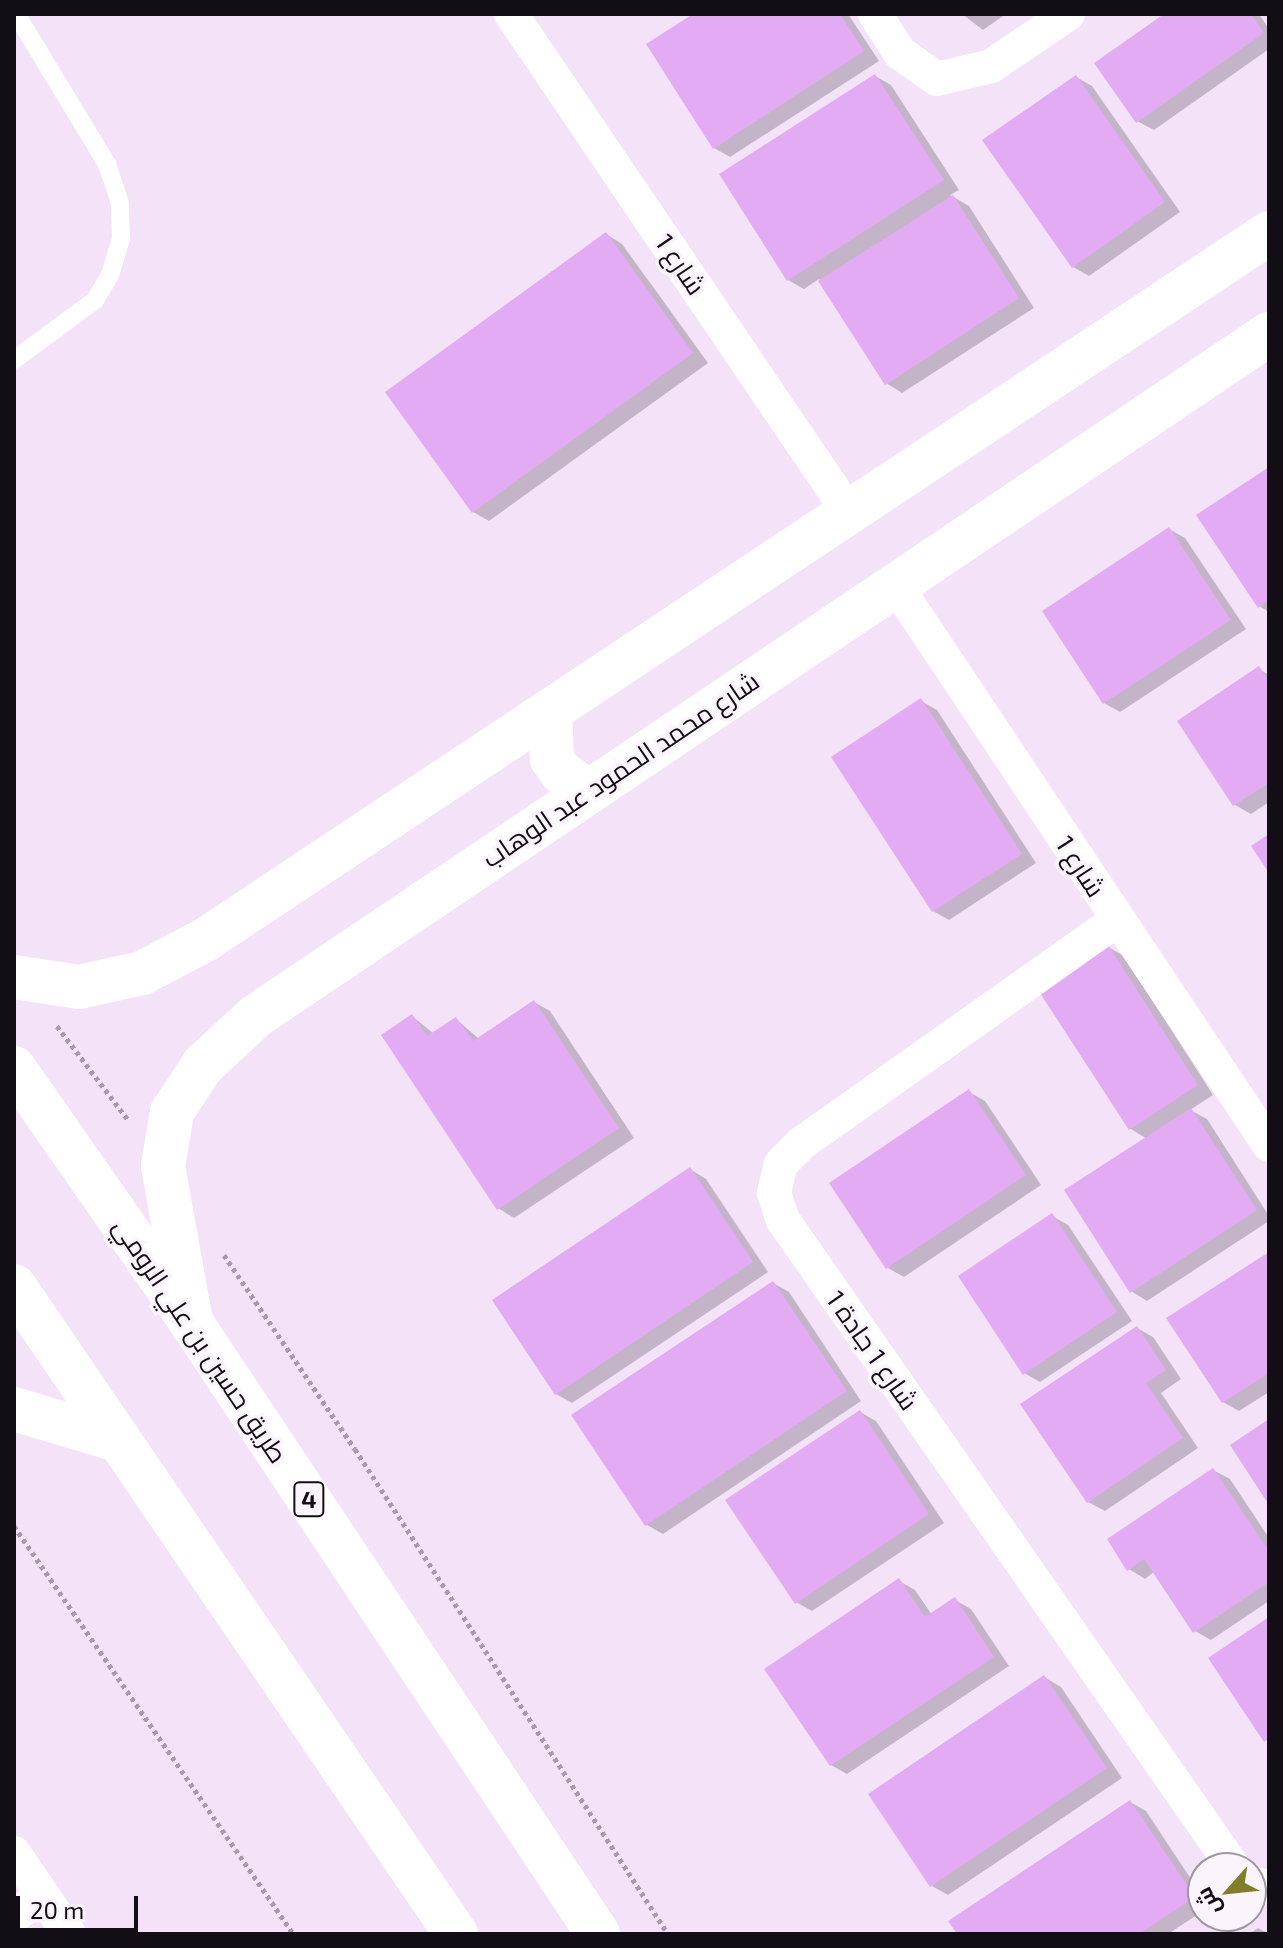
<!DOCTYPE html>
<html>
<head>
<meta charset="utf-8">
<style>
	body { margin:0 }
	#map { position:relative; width:1283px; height:1948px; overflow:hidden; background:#f4e2f9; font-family:"Exo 2",Cairo,sans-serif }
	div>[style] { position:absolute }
	.shadow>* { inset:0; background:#0003 }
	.building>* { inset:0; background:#e4abf5 }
	.path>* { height:5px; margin-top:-2.5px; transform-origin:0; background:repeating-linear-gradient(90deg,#a89aac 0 4px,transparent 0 8px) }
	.service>* { height:18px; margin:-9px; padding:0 9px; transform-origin:9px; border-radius:9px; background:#fff }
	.minor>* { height:34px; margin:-17px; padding:0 17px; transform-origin:17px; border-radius:17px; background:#fff }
	.tertiary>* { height:44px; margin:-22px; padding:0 22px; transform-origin:22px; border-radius:22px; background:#fff }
	.trunk>* { height:44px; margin:-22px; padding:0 22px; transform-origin:22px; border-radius:22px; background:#fff }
	span { translate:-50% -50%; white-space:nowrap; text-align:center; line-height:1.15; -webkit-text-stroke:7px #fbf4fd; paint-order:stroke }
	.shield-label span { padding:2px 6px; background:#fbf4fd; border:2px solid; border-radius:6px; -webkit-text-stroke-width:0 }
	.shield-label { font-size:24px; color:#130d15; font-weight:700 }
	.street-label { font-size:26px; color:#130d15 }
	.frame { position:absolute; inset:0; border:16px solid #130d15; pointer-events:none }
	.north { position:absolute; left:1187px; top:1852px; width:80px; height:80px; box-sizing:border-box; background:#fbf4fd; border:2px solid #9e98a0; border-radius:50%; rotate:243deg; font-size:22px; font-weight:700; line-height:32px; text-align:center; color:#130d15 }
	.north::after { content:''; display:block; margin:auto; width:28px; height:36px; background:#807e26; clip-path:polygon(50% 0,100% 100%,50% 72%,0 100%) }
	.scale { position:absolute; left:16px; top:1896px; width:122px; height:36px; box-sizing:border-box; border:4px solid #130d15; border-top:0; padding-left:10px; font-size:24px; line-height:28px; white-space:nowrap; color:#130d15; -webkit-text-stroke:6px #fbf4fd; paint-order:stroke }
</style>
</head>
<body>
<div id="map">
	<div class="shadow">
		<div style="clip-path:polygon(697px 14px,848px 14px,879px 61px,730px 157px,714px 148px)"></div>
		<div style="clip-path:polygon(962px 14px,1006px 14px,983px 30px)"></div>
		<div style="clip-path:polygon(1168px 14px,1259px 14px,1269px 29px,1269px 49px,1154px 130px,1137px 121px)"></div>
		<div style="clip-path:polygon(875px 76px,891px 85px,959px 190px,950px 195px,969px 206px,1034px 308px,902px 393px,886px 383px,819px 279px,804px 289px,788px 280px)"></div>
		<div style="clip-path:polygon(1076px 77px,1092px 86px,1180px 212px,1089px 276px,1073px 267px)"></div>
		<div style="clip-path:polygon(606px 234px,622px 244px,708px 363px,489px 521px,473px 512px)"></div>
		<div style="clip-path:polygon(1269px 469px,1269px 612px,1259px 606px)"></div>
		<div style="clip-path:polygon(1169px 529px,1185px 538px,1246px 629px,1120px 712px,1104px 703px)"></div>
		<div style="clip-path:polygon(1259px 669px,1269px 675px,1269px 802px,1251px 814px,1235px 805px)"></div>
		<div style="clip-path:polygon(921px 701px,937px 710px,1036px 863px,949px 920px,933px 911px)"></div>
		<div style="clip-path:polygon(1108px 947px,1124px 956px,1213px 1095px,1190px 1110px,1207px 1119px,1269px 1216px,1269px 1221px,1147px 1301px,1131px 1291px,1147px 1139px,1131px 1129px,1040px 990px)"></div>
		<div style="clip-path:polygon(534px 1002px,550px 1011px,634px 1138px,514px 1218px,498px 1208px,412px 1016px,434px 1034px,456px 1019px,479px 1039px)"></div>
		<div style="clip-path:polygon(969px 1092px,985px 1101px,1041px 1185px,904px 1277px,888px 1268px,832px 1184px)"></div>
		<div style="clip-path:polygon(690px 1169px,706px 1179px,768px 1272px,572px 1403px,556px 1394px)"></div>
		<div style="clip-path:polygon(1052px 1216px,1068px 1225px,1132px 1321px,1040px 1382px,1024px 1373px)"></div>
		<div style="clip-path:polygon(1269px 1254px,1269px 1392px,1239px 1411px,1223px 1402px)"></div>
		<div style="clip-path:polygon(773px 1283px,789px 1292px,861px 1401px,663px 1534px,647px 1525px)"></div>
		<div style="clip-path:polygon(1137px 1328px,1153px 1337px,1181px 1379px,1161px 1393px,1198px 1448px,1105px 1511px,1088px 1502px)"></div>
		<div style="clip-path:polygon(860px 1412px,876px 1421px,944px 1523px,812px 1611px,796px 1602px)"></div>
		<div style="clip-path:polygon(1213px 1470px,1230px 1479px,1269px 1538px,1269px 1601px,1211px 1640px,1195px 1631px,1155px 1571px,1145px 1579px,1129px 1569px)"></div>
		<div style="clip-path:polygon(899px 1581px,915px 1590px,932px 1615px,955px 1600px,971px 1609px,1009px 1666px,847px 1774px,831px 1765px)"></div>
		<div style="clip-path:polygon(1044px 1677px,1061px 1687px,1122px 1778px,948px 1895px,932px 1886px)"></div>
		<div style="clip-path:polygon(1130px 1802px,1146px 1811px,1203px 1897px,1203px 1911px,1168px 1934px,959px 1934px)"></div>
		<div style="clip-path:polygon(1258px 1928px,1269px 1934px,1249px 1934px)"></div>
	</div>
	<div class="building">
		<div style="clip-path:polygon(693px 14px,840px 14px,864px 51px,713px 149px,646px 44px)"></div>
		<div style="clip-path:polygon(1164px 14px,1251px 14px,1264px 33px,1136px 123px,1094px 63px)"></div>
		<div style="clip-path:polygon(875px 74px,944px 180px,787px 281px,719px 174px)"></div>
		<div style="clip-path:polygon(1076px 75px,1165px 202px,1072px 268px,982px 140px)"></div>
		<div style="clip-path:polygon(953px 195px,1019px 298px,885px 385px,818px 281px)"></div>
		<div style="clip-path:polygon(606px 232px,693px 353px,472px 513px,385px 392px)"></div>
		<div style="clip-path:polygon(1269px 467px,1269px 600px,1258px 608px,1196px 515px)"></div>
		<div style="clip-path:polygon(1169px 527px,1231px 620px,1103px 704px,1042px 611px)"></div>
		<div style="clip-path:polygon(1259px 666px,1269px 682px,1269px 783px,1233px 806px,1177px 721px)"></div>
		<div style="clip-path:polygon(921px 698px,1022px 854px,932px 912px,831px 757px)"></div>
		<div style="clip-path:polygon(1269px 834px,1269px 873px,1251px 846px)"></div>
		<div style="clip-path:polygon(1108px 945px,1198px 1085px,1129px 1130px,1038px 990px)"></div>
		<div style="clip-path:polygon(534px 1000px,619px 1128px,497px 1210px,381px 1035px,412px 1014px,427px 1036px,456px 1017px,473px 1041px)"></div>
		<div style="clip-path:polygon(969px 1089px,1026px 1175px,886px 1269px,829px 1183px)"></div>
		<div style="clip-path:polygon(1191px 1108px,1257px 1210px,1130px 1293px,1064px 1190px)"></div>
		<div style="clip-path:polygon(690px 1167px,753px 1262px,555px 1395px,492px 1300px)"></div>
		<div style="clip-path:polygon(1052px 1213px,1117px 1312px,1023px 1375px,958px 1276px)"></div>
		<div style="clip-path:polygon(1269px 1252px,1269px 1373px,1222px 1403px,1166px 1318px)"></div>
		<div style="clip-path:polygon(773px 1281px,847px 1391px,645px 1526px,571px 1415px)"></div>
		<div style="clip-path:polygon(1137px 1326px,1166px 1370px,1146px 1383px,1183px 1438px,1087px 1503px,1020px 1404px)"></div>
		<div style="clip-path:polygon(860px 1410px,929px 1514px,795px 1604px,725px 1500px)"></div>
		<div style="clip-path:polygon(1269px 1419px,1269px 1505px,1230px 1445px)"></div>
		<div style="clip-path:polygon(1213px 1468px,1269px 1551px,1269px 1582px,1193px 1633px,1144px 1559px,1127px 1571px,1107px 1539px)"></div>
		<div style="clip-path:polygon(899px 1578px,925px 1617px,955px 1597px,994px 1657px,830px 1766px,764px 1669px)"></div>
		<div style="clip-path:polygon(1269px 1617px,1269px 1739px,1264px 1742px,1208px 1658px)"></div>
		<div style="clip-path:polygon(1044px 1675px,1107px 1768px,930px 1887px,868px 1794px)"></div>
		<div style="clip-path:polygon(1130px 1800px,1195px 1897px,1139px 1934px,957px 1934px,948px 1921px)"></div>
	</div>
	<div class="path">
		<div style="left:57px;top:1026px;width:118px;rotate:52.9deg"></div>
		<div style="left:224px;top:1255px;width:234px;rotate:56deg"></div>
		<div style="left:355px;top:1449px;width:577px;rotate:57.16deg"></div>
		<div style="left:14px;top:1526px;width:494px;rotate:55.6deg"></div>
	</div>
	<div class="service">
		<div style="left:14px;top:360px;width:101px;rotate:-36.5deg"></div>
		<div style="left:95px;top:300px;width:29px;rotate:-59deg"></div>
		<div style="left:110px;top:275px;width:39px;rotate:-73deg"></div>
		<div style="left:121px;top:238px;width:35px;rotate:-92deg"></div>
		<div style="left:120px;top:203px;width:41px;rotate:-108.4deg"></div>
		<div style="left:107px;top:164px;width:175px;rotate:-121.2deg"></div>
	</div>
	<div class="minor">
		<div style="left:511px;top:14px;width:604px;rotate:55.86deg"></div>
		<div style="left:875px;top:14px;width:46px;rotate:57.3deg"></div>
		<div style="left:900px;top:53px;width:45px;rotate:35.1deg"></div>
		<div style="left:937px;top:79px;width:56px;rotate:-13.5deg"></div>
		<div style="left:991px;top:66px;width:93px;rotate:-34deg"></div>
		<div style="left:895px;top:584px;width:674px;rotate:56.31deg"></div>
		<div style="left:1117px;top:920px;width:387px;rotate:144.7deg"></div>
		<div style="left:801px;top:1144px;width:28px;rotate:135deg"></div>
		<div style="left:781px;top:1164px;width:30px;rotate:104deg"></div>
		<div style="left:774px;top:1193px;width:28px;rotate:72deg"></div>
		<div style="left:783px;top:1220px;width:789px;rotate:55.16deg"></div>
		<div style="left:14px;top:1853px;width:98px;rotate:55.8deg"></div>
		<div style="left:1251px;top:1883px;width:18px;rotate:13deg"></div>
		<div style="left:14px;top:1916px;width:35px;rotate:-35deg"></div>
	</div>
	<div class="tertiary">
		<div style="left:550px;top:713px;width:46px;rotate:87.5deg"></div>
		<div style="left:552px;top:759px;width:16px;rotate:55deg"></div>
		<div style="left:561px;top:772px;width:32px;rotate:36deg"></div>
		<div style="left:14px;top:977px;width:66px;rotate:8.7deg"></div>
		<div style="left:79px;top:987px;width:65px;rotate:-12.5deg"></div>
		<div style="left:142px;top:973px;width:71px;rotate:-27.6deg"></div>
		<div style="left:205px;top:940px;width:1277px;rotate:-33.6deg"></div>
		<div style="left:191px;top:1322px;width:158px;rotate:-100.2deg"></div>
		<div style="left:163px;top:1166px;width:55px;rotate:-80.5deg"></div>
		<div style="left:172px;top:1112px;width:56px;rotate:-56.6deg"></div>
		<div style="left:203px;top:1065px;width:72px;rotate:-42.8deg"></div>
		<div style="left:256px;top:1016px;width:1221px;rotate:-33.95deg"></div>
		<div style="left:14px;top:1409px;width:109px;rotate:16.6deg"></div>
	</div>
	<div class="trunk">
		<div style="left:14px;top:1068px;width:310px;rotate:55.1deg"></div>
		<div style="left:191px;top:1322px;width:735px;rotate:56.37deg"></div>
		<div style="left:14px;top:1286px;width:784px;rotate:55.7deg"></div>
	</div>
	<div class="shield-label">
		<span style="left:309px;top:1499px">4</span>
	</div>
	<div class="street-label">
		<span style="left:681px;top:264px;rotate:56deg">شارع 1</span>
		<span style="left:620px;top:769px;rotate:-34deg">شارع محمد الحمود عبد الوهاب</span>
		<span style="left:1081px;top:866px;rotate:57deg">شارع 1</span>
		<span style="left:201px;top:1340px;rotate:56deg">طريق حسين بن علي الرومي</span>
		<span style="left:873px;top:1350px;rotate:55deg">شارع 1 جادة 1</span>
	</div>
	<div class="frame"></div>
	<div class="north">ش</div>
	<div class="scale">20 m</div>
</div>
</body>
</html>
